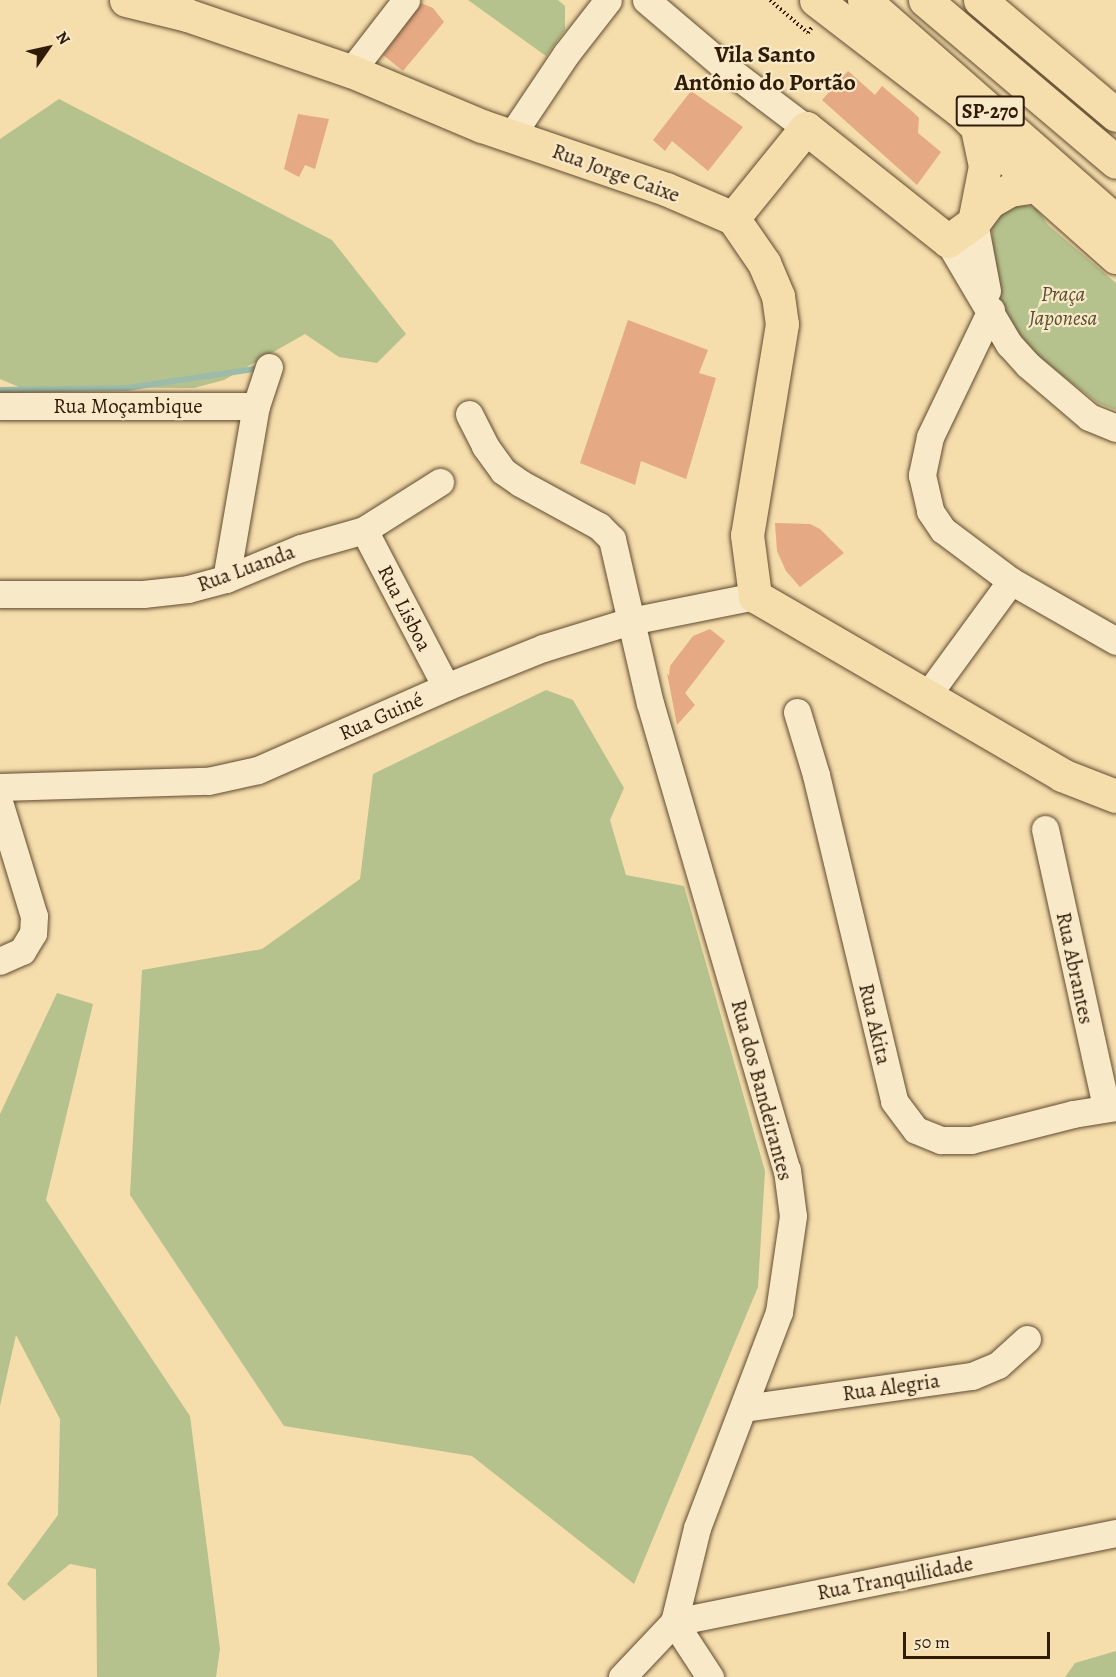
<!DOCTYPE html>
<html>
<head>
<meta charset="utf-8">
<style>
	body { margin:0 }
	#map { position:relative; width:1116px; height:1677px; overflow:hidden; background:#f5ddac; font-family:Alegreya,serif }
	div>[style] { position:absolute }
	.green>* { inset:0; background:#b6c28d }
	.stream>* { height:6px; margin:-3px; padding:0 3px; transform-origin:3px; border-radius:3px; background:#9cbca9 }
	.building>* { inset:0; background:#e5a984 }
	.path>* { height:4px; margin-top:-2px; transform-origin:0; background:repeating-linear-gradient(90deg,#301b07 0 1.5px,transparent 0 4.5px) }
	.roads { filter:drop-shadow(0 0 2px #614c30) drop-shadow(0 0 2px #614c30) }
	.minor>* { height:27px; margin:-13.5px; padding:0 13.5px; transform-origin:13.5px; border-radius:13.5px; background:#f8e9c9 }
	.major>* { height:33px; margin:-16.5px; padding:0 16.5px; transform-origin:16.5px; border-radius:16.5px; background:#f5ddac }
	.highway>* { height:33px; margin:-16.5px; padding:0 16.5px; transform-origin:16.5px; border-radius:16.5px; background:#f5ddac }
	span { translate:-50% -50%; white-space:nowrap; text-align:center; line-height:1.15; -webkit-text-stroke:4.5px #f8e9c9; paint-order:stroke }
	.shield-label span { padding:2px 4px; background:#f8e9c9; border:2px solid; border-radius:4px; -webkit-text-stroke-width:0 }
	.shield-label { font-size:20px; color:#301b07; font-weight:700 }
	.street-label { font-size:21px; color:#301b07 }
	.park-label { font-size:21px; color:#584d2f; font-style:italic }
	.quarter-label { font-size:24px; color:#301b07; font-weight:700 }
	.north { position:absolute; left:18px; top:18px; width:60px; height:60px; -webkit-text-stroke:4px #f8e9c9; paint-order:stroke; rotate:56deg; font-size:16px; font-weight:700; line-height:24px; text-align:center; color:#301b07 }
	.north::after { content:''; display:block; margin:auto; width:21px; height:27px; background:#301b07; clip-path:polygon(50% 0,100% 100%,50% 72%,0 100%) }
	.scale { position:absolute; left:903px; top:1632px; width:147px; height:27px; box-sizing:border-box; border:3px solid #301b07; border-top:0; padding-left:8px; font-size:18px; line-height:21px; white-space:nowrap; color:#301b07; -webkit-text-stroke:4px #f8e9c9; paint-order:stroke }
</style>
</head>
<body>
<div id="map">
	<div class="green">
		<div style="clip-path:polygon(468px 0,558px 0,565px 6px,565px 30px,546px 56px)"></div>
		<div style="clip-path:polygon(59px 99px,332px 240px,406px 334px,377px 363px,339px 357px,305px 334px,224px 380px,194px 388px,19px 387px,0 379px,0 139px)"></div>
		<div style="clip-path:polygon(1015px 201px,1037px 209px,1048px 225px,1116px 283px,1116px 410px,1098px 403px,1027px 348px,1004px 314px,993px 273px,992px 226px,999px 210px)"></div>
		<div style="clip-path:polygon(546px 690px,573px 700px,624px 788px,610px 820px,626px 875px,684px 886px,765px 1171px,758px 1287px,634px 1584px,472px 1456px,284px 1426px,130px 1195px,142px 970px,262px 949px,360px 879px,373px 774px)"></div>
		<div style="clip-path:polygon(57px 993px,93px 1004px,46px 1200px,190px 1416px,220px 1649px,216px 1677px,97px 1677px,96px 1569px,70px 1564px,24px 1601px,7px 1584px,58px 1515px,60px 1419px,16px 1335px,0 1406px,0 1114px)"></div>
		<div style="clip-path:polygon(1116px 1651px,1116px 1677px,1065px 1677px,1075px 1663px)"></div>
	</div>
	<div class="stream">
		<div style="left:0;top:390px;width:126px;rotate:-0.9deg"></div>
		<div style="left:126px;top:388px;width:137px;rotate:-8.4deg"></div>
	</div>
	<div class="building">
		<div style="clip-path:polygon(421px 3px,433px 8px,444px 22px,403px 71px,383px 55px)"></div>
		<div style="clip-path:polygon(848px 71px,875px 95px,882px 86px,913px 112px,919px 118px,918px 133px,941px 152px,917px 185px,822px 100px)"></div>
		<div style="clip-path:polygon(691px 91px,743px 127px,708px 171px,672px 141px,665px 151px,653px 140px)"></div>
		<div style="clip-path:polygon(298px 114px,329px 119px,315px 169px,305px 165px,299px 177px,284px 169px)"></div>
		<div style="clip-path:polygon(628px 320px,708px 350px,699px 373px,716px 378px,686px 479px,641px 461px,635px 485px,580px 463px)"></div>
		<div style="clip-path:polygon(775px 523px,810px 524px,820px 529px,844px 553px,800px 587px,786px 571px,777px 551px)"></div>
		<div style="clip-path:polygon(710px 629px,725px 641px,685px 693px,695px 705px,677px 725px,667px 673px,669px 676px,670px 666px,693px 636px)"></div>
	</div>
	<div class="path">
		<div style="left:770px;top:0;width:50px;rotate:41deg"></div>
		<div style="left:808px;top:33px;width:7px;rotate:-56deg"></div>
	</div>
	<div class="roads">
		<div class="minor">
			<div style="left:646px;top:0;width:97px;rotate:40.4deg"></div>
			<div style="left:720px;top:63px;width:108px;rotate:37.1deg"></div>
			<div style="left:351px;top:71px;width:90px;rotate:-52.2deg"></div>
			<div style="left:511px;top:136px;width:99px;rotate:-56.1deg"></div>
			<div style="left:566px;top:54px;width:68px;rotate:-52.1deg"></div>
			<div style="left:974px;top:222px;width:70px;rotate:79.3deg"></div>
			<div style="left:948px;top:241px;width:120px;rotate:59.4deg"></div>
			<div style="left:1009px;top:344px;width:28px;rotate:48deg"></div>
			<div style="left:1028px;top:365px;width:80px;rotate:40.4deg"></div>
			<div style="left:1089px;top:417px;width:29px;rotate:22deg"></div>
			<div style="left:991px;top:310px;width:141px;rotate:115.7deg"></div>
			<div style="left:930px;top:437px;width:39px;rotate:102deg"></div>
			<div style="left:922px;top:475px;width:37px;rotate:77deg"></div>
			<div style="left:930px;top:511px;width:23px;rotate:56deg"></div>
			<div style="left:943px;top:530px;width:85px;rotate:36.9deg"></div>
			<div style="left:1011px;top:581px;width:121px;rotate:29.7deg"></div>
			<div style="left:0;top:406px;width:256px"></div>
			<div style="left:469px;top:414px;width:36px;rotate:63deg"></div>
			<div style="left:485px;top:446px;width:31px;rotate:54deg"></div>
			<div style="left:503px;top:471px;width:21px;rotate:35deg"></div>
			<div style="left:520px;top:483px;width:90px;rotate:28.6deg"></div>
			<div style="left:599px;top:526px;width:18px;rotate:45deg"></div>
			<div style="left:612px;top:539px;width:168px;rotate:77deg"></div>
			<div style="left:650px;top:703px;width:487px;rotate:73.7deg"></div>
			<div style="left:787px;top:1170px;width:46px;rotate:82.6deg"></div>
			<div style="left:793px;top:1216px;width:97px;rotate:98.3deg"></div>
			<div style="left:779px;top:1312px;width:231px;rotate:110.8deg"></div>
			<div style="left:697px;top:1528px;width:97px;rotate:103.7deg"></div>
			<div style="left:674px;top:1622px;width:76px;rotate:133.4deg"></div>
			<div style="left:364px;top:530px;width:177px;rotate:62.4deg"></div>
			<div style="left:226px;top:579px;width:176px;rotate:-80.2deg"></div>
			<div style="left:256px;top:406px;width:41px;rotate:-71.6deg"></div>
			<div style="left:0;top:594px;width:143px"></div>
			<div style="left:143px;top:594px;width:45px;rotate:-6.3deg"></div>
			<div style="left:188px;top:589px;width:39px;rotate:-15deg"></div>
			<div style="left:226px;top:579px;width:81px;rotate:-22.5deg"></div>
			<div style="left:301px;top:548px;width:66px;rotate:-15.9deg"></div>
			<div style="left:364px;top:530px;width:90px;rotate:-32.3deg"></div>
			<div style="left:926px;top:697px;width:144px;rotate:-53.8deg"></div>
			<div style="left:797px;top:712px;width:66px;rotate:73.2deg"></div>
			<div style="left:816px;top:775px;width:335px;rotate:76.5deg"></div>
			<div style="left:894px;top:1101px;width:36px;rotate:53deg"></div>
			<div style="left:916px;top:1130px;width:27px;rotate:22deg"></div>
			<div style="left:941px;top:1140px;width:30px"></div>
			<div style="left:971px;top:1140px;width:105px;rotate:-14.3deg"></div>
			<div style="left:1073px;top:1114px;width:44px;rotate:-9.2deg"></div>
			<div style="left:0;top:787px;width:208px;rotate:-1.7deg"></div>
			<div style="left:208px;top:781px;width:51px;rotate:-12.4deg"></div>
			<div style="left:258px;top:770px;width:206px;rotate:-23.8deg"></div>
			<div style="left:446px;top:687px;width:105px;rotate:-21.9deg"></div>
			<div style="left:543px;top:648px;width:91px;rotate:-17.2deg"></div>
			<div style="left:630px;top:621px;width:127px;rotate:-11.3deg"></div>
			<div style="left:0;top:805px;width:116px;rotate:73deg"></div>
			<div style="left:34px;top:916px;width:17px;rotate:93deg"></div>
			<div style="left:33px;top:933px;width:21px;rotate:121deg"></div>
			<div style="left:22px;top:951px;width:24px;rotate:156deg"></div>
			<div style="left:1045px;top:829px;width:285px;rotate:77.6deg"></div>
			<div style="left:744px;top:1408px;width:230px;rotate:-8deg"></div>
			<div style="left:972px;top:1376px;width:28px;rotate:-23deg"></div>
			<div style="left:998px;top:1365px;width:39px;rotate:-42deg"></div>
			<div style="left:674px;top:1622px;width:451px;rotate:-11.4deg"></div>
			<div style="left:674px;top:1622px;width:66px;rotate:56.8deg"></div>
		</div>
		<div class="major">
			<div style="left:126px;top:0;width:63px;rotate:13.8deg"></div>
			<div style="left:187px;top:15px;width:173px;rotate:18.9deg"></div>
			<div style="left:351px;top:71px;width:142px;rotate:22.8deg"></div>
			<div style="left:482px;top:126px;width:194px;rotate:18.9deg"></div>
			<div style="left:666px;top:189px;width:73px;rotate:23.4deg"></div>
			<div style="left:733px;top:218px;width:55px;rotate:55.4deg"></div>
			<div style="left:764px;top:263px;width:36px;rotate:67deg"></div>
			<div style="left:778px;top:296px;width:28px;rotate:82deg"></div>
			<div style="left:782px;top:324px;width:214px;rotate:99.4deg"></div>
			<div style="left:747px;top:535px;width:62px;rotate:82.5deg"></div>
			<div style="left:755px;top:596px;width:355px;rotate:30.2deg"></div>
			<div style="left:1062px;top:775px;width:58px;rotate:21.3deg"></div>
			<div style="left:733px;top:218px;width:116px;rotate:-51deg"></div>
			<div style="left:806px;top:128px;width:181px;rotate:38.5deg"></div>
			<div style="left:948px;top:241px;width:32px;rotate:-36deg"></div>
			<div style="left:974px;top:222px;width:25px;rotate:-53deg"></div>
			<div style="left:989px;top:202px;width:24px;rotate:-30deg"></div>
			<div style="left:1010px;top:190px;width:26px;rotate:-9deg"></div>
			<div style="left:974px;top:222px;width:57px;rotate:-78.9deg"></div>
			<div style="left:985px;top:166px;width:40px;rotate:-102deg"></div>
		</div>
		<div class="highway">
			<div style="left:816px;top:0;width:185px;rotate:37.5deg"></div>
			<div style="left:963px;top:113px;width:103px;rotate:45deg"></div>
			<div style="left:1036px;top:186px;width:107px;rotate:41.6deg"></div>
			<div style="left:864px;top:0;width:335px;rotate:41.3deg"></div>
			<div style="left:925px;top:0;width:250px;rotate:40.3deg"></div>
			<div style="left:980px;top:0;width:178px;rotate:40.2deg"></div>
		</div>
	</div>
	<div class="shield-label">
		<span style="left:990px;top:111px">SP-270</span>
	</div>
	<div class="street-label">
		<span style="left:616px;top:173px;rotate:20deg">Rua Jorge Caixe</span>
		<span style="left:128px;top:406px">Rua Moçambique</span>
		<span style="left:246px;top:568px;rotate:-20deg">Rua Luanda</span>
		<span style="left:405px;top:608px;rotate:63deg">Rua Lisboa</span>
		<span style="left:381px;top:716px;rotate:-24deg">Rua Guiné</span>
		<span style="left:1075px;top:968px;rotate:78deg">Rua Abrantes</span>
		<span style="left:875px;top:1024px;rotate:77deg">Rua Akita</span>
		<span style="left:762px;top:1090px;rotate:75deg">Rua dos Bandeirantes</span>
		<span style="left:891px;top:1387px;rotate:-8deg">Rua Alegria</span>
		<span style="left:895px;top:1578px;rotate:-11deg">Rua Tranquilidade</span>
	</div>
	<div class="park-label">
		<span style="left:1063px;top:306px">Praça<br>Japonesa</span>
	</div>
	<div class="quarter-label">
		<span style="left:765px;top:69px">Vila Santo<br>Antônio do Portão</span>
	</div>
	<div class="north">N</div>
	<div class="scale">50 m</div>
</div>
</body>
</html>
